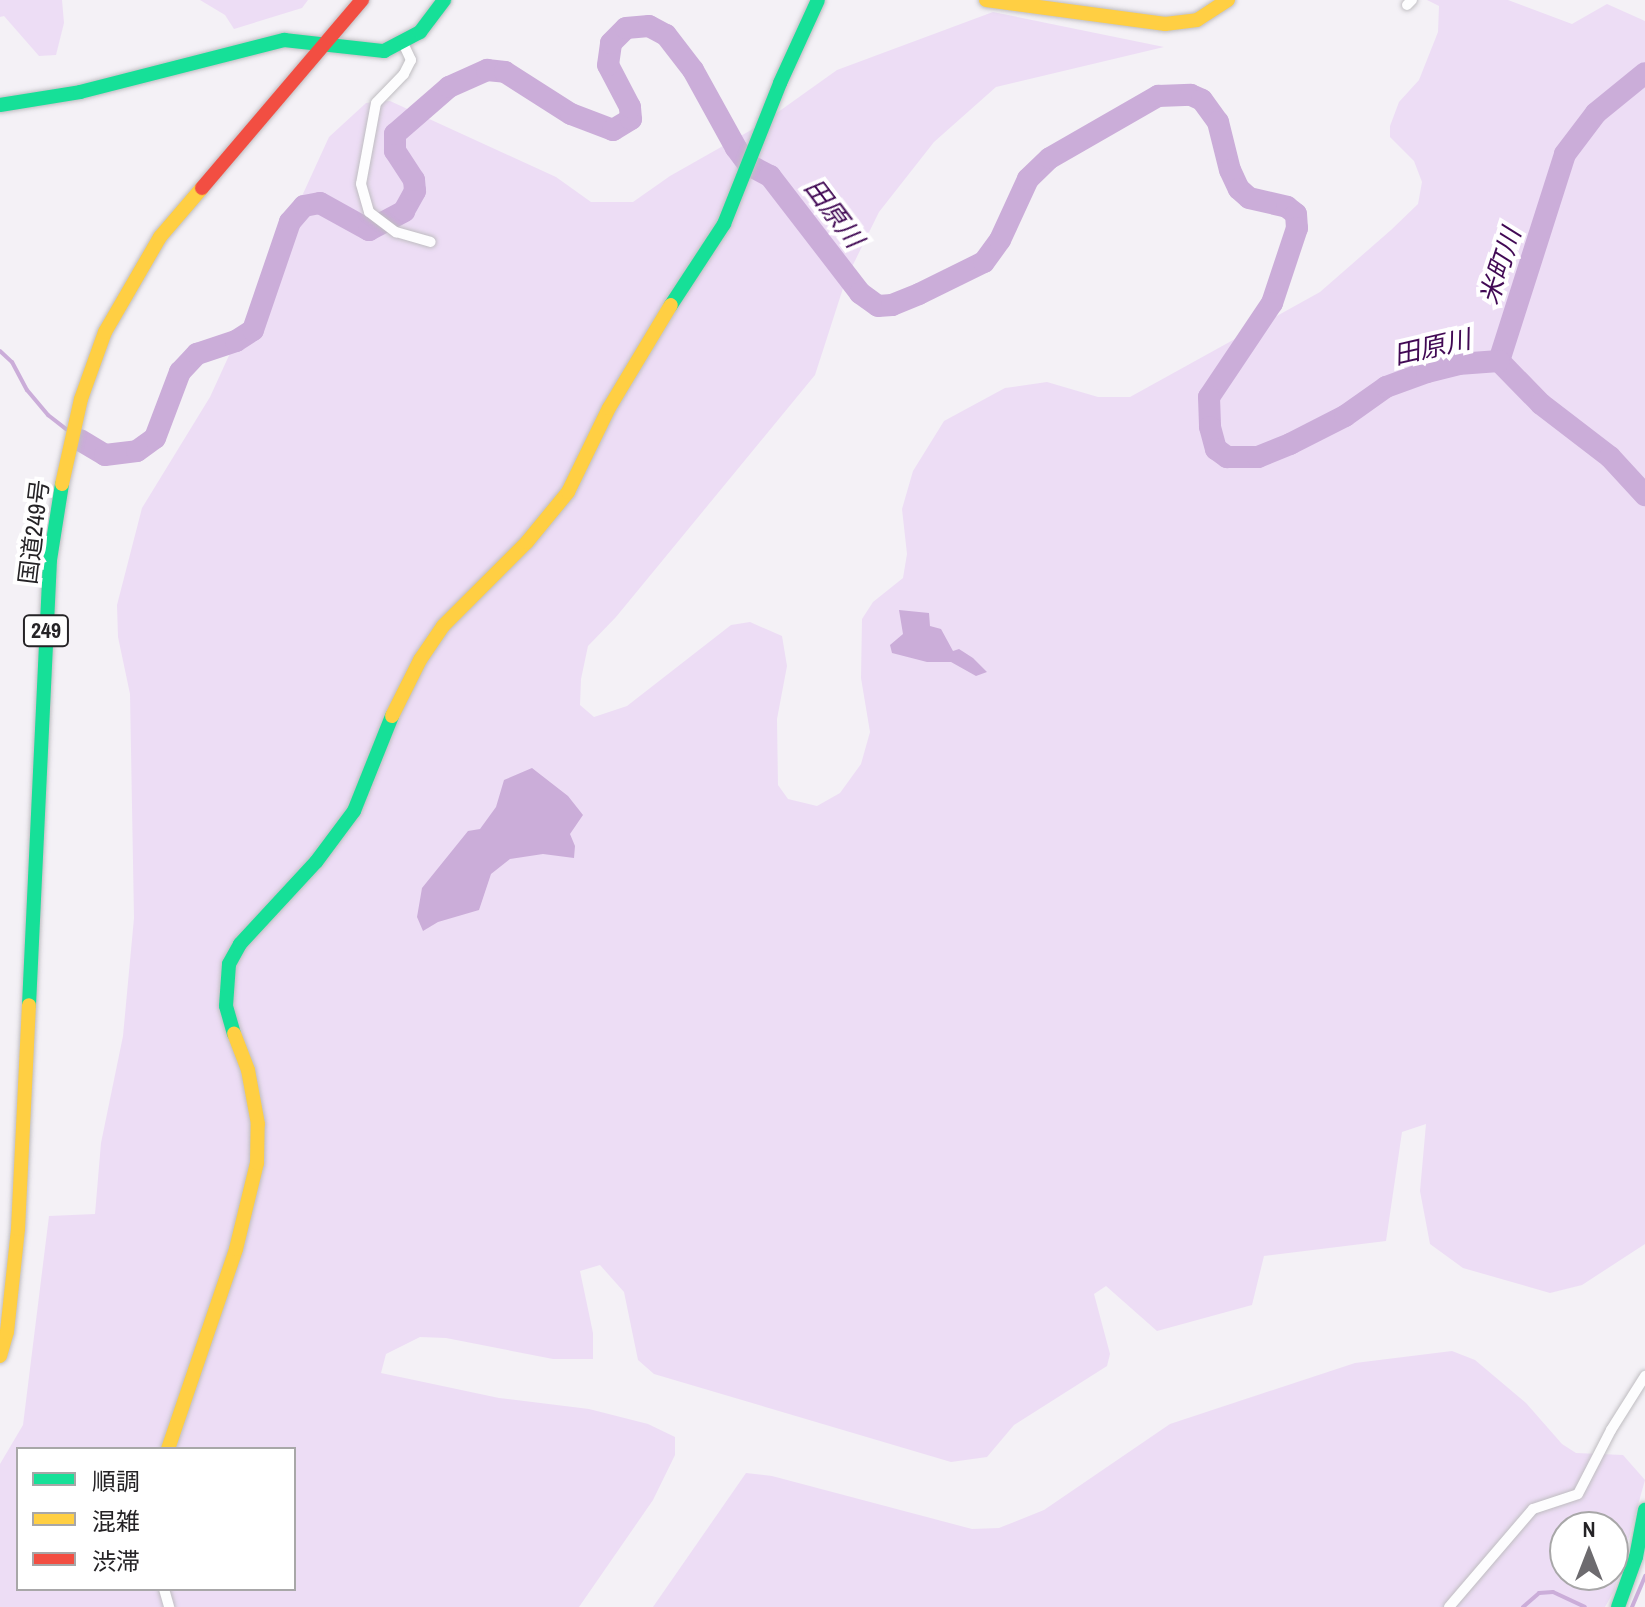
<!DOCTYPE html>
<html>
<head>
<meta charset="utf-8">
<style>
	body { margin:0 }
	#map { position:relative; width:1645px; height:1607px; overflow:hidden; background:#f4f1f6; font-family:"Archivo Narrow","Noto Sans JP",sans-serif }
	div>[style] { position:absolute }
	.green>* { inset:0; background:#edddf5 }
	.water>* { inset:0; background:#cbadd9 }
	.stream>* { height:4px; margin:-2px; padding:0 2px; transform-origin:2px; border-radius:2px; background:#cbadd9 }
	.river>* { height:22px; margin:-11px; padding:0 11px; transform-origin:11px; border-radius:11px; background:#cbadd9 }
	.roads { filter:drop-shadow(0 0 2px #bfbdc1) drop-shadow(0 0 2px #bfbdc1) }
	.street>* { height:10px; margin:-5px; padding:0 5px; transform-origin:5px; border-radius:5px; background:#fdfdfe }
	.fast>* { height:14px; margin:-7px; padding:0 7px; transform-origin:7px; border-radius:7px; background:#16e098 }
	.slow>* { height:14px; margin:-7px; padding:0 7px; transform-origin:7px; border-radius:7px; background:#ffcf43 }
	.jam>* { height:14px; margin:-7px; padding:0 7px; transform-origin:7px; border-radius:7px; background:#f24e42 }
	span { translate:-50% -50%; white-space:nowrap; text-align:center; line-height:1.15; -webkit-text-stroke:8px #fff; paint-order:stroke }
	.shield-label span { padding:2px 6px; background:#fff; border:2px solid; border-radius:6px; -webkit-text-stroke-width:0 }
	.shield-label { font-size:22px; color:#252326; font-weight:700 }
	.street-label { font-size:24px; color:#252326 }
	.water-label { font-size:26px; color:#410954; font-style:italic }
	.legend { position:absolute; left:16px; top:1447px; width:280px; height:144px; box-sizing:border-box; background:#fff; border:2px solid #a8a7a8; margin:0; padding:10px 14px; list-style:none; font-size:24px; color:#252326 }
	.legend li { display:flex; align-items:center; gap:16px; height:40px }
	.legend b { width:40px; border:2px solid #a8a7a8 }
	.north { position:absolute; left:1549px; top:1511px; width:80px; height:80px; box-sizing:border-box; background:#fff; border:2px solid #a8a7a8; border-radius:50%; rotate:0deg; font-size:22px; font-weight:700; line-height:32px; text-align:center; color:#252326 }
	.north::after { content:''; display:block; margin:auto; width:28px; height:36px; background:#6d6b6f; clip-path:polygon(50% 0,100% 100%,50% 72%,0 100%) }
</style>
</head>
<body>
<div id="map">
	<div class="green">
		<div style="clip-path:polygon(0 0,62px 0,64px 23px,56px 55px,39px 56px,4px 16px,0 17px)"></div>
		<div style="clip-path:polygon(200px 0,308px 0,302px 8px,234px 29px,225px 15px)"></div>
		<div style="clip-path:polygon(evenodd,1427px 0,1508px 0,1572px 24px,1607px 4px,1645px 21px,1645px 1244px,1582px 1285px,1550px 1293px,1463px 1268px,1430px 1244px,1420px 1191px,1426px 1124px,1402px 1132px,1386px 1241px,1264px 1256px,1252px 1305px,1157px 1331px,1106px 1286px,1094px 1294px,1110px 1354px,1107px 1366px,1014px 1425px,987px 1457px,951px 1462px,654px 1374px,638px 1360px,624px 1292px,600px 1265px,580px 1271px,593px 1333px,593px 1359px,553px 1359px,446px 1338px,420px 1337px,386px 1354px,381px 1373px,499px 1398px,589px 1409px,648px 1424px,675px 1437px,675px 1455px,653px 1500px,579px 1607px,0 1607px,0 1464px,23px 1425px,49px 1216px,95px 1214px,101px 1143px,123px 1036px,134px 918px,130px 694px,118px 637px,117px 605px,142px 508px,210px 397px,329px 137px,366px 103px,390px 101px,556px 177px,591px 202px,633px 202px,670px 176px,760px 125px,837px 70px,993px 12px,1164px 47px,996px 87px,934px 142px,879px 212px,846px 279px,815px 375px,616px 617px,588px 646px,581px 679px,580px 705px,594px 717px,627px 706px,731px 625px,750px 622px,782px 636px,787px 666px,777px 719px,778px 785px,788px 799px,817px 806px,840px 793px,861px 764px,870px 732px,861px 678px,862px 619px,873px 602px,903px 578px,907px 554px,902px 509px,913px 471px,944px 421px,1005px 388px,1047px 382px,1098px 397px,1130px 397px,1320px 292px,1391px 230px,1418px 204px,1422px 182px,1414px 161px,1390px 137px,1390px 126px,1399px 102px,1419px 80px,1438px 32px,1439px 6px,1427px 0,18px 1449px,294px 1449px,294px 1589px,18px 1589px,18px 1449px)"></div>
		<div style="clip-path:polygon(evenodd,1452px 1351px,1475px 1360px,1526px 1403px,1562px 1444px,1576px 1453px,1623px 1455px,1645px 1480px,1614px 1591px,1605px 1607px,653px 1607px,746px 1473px,772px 1476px,972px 1529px,999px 1528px,1044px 1510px,1170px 1424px,1355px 1363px,1452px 1351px,1565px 1527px,1613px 1527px,1613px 1575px,1565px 1575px,1565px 1527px)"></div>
	</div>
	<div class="water">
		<div style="clip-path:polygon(899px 610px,929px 613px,930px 626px,941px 629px,953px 651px,959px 649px,973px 658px,987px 672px,976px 676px,951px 662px,927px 662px,892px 653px,890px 645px,903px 634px)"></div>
		<div style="clip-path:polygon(532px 768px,568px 796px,583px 815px,570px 834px,575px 846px,574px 858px,543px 854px,510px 859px,491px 874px,479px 910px,438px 922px,423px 931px,417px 917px,422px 888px,468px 831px,480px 829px,496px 807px,504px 780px)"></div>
	</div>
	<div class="stream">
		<div style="left:0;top:351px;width:16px;rotate:43deg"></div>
		<div style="left:12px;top:362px;width:32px;rotate:62deg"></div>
		<div style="left:27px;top:390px;width:33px;rotate:50deg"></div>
		<div style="left:48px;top:415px;width:23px;rotate:38deg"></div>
		<div style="left:1523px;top:1607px;width:21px;rotate:-41deg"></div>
		<div style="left:1539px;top:1593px;width:14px;rotate:-4deg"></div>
		<div style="left:1553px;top:1592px;width:35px;rotate:25deg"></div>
		<div style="left:1632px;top:1607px;width:34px;rotate:-67deg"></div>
	</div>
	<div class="river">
		<div style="left:1499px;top:361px;width:217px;rotate:-72.3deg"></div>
		<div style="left:1565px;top:154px;width:51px;rotate:-52.9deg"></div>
		<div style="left:1596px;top:113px;width:63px;rotate:-39.2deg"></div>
		<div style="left:1499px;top:361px;width:60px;rotate:45.7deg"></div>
		<div style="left:1541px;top:404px;width:87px;rotate:37.5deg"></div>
		<div style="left:1610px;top:457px;width:52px;rotate:47.4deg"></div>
		<div style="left:80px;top:440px;width:29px;rotate:31deg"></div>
		<div style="left:105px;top:455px;width:32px;rotate:-7deg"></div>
		<div style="left:137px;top:451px;width:22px;rotate:-36deg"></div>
		<div style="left:155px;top:438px;width:71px;rotate:-69.3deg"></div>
		<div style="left:180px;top:372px;width:25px;rotate:-47deg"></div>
		<div style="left:197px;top:354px;width:41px;rotate:-18.4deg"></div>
		<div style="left:236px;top:341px;width:20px;rotate:-33deg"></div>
		<div style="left:253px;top:330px;width:114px;rotate:-71.1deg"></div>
		<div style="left:290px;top:222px;width:21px;rotate:-49deg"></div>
		<div style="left:304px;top:206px;width:16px;rotate:-11deg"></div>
		<div style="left:320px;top:203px;width:56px;rotate:28.9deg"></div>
		<div style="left:369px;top:230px;width:40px;rotate:-28deg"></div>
		<div style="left:404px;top:211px;width:23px;rotate:-61deg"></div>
		<div style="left:415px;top:191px;width:11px;rotate:-95deg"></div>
		<div style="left:414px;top:180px;width:35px;rotate:-123deg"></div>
		<div style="left:395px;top:151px;width:17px;rotate:-90deg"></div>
		<div style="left:395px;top:134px;width:72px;rotate:-41deg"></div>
		<div style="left:449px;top:87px;width:42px;rotate:-24.1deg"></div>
		<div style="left:487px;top:70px;width:18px;rotate:6deg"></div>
		<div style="left:505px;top:72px;width:78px;rotate:32.5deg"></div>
		<div style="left:571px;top:114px;width:45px;rotate:20.9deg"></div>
		<div style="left:613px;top:130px;width:21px;rotate:-31deg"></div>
		<div style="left:631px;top:119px;width:12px;rotate:-95deg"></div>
		<div style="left:630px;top:107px;width:47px;rotate:-117.6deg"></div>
		<div style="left:608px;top:65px;width:22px;rotate:-82deg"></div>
		<div style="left:611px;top:43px;width:21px;rotate:-45deg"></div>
		<div style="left:626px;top:28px;width:23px;rotate:-5deg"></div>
		<div style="left:649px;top:26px;width:19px;rotate:28deg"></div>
		<div style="left:666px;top:35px;width:44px;rotate:52.4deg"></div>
		<div style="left:693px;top:70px;width:89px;rotate:61.1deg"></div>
		<div style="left:736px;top:148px;width:21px;rotate:53deg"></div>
		<div style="left:749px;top:165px;width:24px;rotate:28deg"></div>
		<div style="left:770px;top:176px;width:148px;rotate:52.4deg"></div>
		<div style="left:860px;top:293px;width:22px;rotate:36deg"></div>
		<div style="left:878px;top:306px;width:14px;rotate:-4deg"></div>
		<div style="left:892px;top:305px;width:29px;rotate:-22deg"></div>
		<div style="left:919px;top:294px;width:72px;rotate:-26.2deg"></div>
		<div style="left:984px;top:262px;width:27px;rotate:-54deg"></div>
		<div style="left:1000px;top:240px;width:67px;rotate:-65.3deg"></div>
		<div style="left:1028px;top:179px;width:30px;rotate:-44deg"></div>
		<div style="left:1050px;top:158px;width:125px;rotate:-29.9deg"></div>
		<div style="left:1158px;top:96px;width:33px;rotate:-2deg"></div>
		<div style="left:1191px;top:95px;width:12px;rotate:24deg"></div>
		<div style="left:1202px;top:100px;width:27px;rotate:54deg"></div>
		<div style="left:1218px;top:122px;width:49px;rotate:76deg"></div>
		<div style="left:1230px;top:170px;width:21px;rotate:65deg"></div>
		<div style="left:1239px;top:189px;width:13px;rotate:42deg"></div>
		<div style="left:1249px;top:198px;width:39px;rotate:13deg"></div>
		<div style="left:1287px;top:207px;width:11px;rotate:38deg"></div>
		<div style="left:1296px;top:214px;width:14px;rotate:86deg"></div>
		<div style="left:1297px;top:228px;width:79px;rotate:108.4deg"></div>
		<div style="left:1272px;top:303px;width:113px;rotate:123.8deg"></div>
		<div style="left:1209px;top:397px;width:30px;rotate:88deg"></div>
		<div style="left:1210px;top:427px;width:23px;rotate:75deg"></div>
		<div style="left:1216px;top:449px;width:14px;rotate:36deg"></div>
		<div style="left:1227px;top:457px;width:31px"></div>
		<div style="left:1258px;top:457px;width:35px;rotate:-22deg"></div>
		<div style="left:1290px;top:444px;width:62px;rotate:-27deg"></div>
		<div style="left:1345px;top:416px;width:50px;rotate:-35.3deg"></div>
		<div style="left:1386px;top:387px;width:44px;rotate:-20.1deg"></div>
		<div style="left:1427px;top:372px;width:32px;rotate:-14deg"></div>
		<div style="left:1458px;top:364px;width:41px;rotate:-4.2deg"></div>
	</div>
	<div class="roads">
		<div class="street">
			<div style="left:1407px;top:5px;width:7px;rotate:-45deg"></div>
			<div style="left:403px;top:43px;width:19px;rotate:65deg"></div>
			<div style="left:411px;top:60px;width:16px;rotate:117deg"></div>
			<div style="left:404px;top:74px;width:40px;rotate:134deg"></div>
			<div style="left:376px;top:103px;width:82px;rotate:100.5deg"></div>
			<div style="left:361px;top:184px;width:29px;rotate:74deg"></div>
			<div style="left:369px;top:212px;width:34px;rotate:37deg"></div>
			<div style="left:396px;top:232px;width:36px;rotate:16deg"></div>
			<div style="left:164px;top:1589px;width:19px;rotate:74deg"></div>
			<div style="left:1449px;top:1607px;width:129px;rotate:-49.4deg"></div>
			<div style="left:1533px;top:1509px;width:47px;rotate:-18.4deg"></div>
			<div style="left:1578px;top:1494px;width:72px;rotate:-62.7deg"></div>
			<div style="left:1611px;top:1430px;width:64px;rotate:-57.8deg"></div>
		</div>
		<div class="fast">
			<div style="left:0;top:105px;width:81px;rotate:-9.2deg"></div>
			<div style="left:80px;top:92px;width:211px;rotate:-14.3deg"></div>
			<div style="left:284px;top:40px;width:101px;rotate:6.3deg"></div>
			<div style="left:384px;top:51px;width:41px;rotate:-27.8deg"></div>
			<div style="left:420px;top:32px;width:40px;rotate:-53deg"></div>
			<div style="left:671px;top:305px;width:97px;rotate:-56.8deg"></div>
			<div style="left:724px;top:224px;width:152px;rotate:-68.3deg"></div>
			<div style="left:780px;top:83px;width:91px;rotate:-65.4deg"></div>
			<div style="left:29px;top:1005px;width:445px;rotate:-87.3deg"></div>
			<div style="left:50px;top:560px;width:77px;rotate:-81deg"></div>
			<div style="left:234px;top:1034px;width:29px;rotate:-106deg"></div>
			<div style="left:226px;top:1006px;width:42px;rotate:-85.9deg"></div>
			<div style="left:229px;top:964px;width:23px;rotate:-61deg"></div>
			<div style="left:240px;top:944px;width:112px;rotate:-47.2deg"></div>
			<div style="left:316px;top:862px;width:64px;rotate:-53.3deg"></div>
			<div style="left:354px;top:811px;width:102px;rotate:-68.2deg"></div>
			<div style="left:1618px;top:1607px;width:53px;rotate:-70.2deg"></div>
			<div style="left:1636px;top:1557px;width:48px;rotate:-79.2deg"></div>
		</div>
		<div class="slow">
			<div style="left:986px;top:0;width:181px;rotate:7.6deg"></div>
			<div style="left:1165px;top:24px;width:32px;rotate:-7deg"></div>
			<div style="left:1197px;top:20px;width:37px;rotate:-33deg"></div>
			<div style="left:62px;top:484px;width:87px;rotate:-77.4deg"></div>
			<div style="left:81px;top:399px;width:71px;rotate:-70.3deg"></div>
			<div style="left:105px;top:332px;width:110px;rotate:-59.9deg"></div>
			<div style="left:160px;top:237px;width:65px;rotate:-49.4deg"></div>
			<div style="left:392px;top:716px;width:63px;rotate:-63.4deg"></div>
			<div style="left:420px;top:660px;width:41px;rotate:-55.9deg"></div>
			<div style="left:443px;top:626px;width:119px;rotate:-45deg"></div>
			<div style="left:527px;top:542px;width:65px;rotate:-50.6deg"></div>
			<div style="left:568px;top:492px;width:93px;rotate:-64deg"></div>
			<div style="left:609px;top:408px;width:120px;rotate:-59deg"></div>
			<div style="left:0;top:1356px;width:25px;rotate:-74deg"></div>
			<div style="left:7px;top:1332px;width:104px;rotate:-83.9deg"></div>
			<div style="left:18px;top:1229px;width:224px;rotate:-87.2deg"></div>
			<div style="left:168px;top:1449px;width:211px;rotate:-71.2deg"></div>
			<div style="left:236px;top:1249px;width:89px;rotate:-76.3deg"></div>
			<div style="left:257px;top:1163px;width:39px;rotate:-89deg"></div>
			<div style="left:258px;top:1124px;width:55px;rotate:-100.5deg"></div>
			<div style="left:248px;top:1070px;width:39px;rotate:-111deg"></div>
		</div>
		<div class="jam">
			<div style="left:202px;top:188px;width:247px;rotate:-49.6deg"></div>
		</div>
	</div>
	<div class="shield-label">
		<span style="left:46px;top:631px">249</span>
	</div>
	<div class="street-label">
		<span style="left:34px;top:532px;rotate:-83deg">国道249号</span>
	</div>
	<div class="water-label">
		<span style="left:834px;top:213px;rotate:53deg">田原川</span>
		<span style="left:1500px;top:266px;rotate:-72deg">米町川</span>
		<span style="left:1432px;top:347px;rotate:-13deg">田原川</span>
	</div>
	<ul class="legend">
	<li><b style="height:10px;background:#16e098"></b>順調</li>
	<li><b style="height:10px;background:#ffcf43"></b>混雑</li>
	<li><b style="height:10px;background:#f24e42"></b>渋滞</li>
	</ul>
	<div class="north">N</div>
</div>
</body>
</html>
